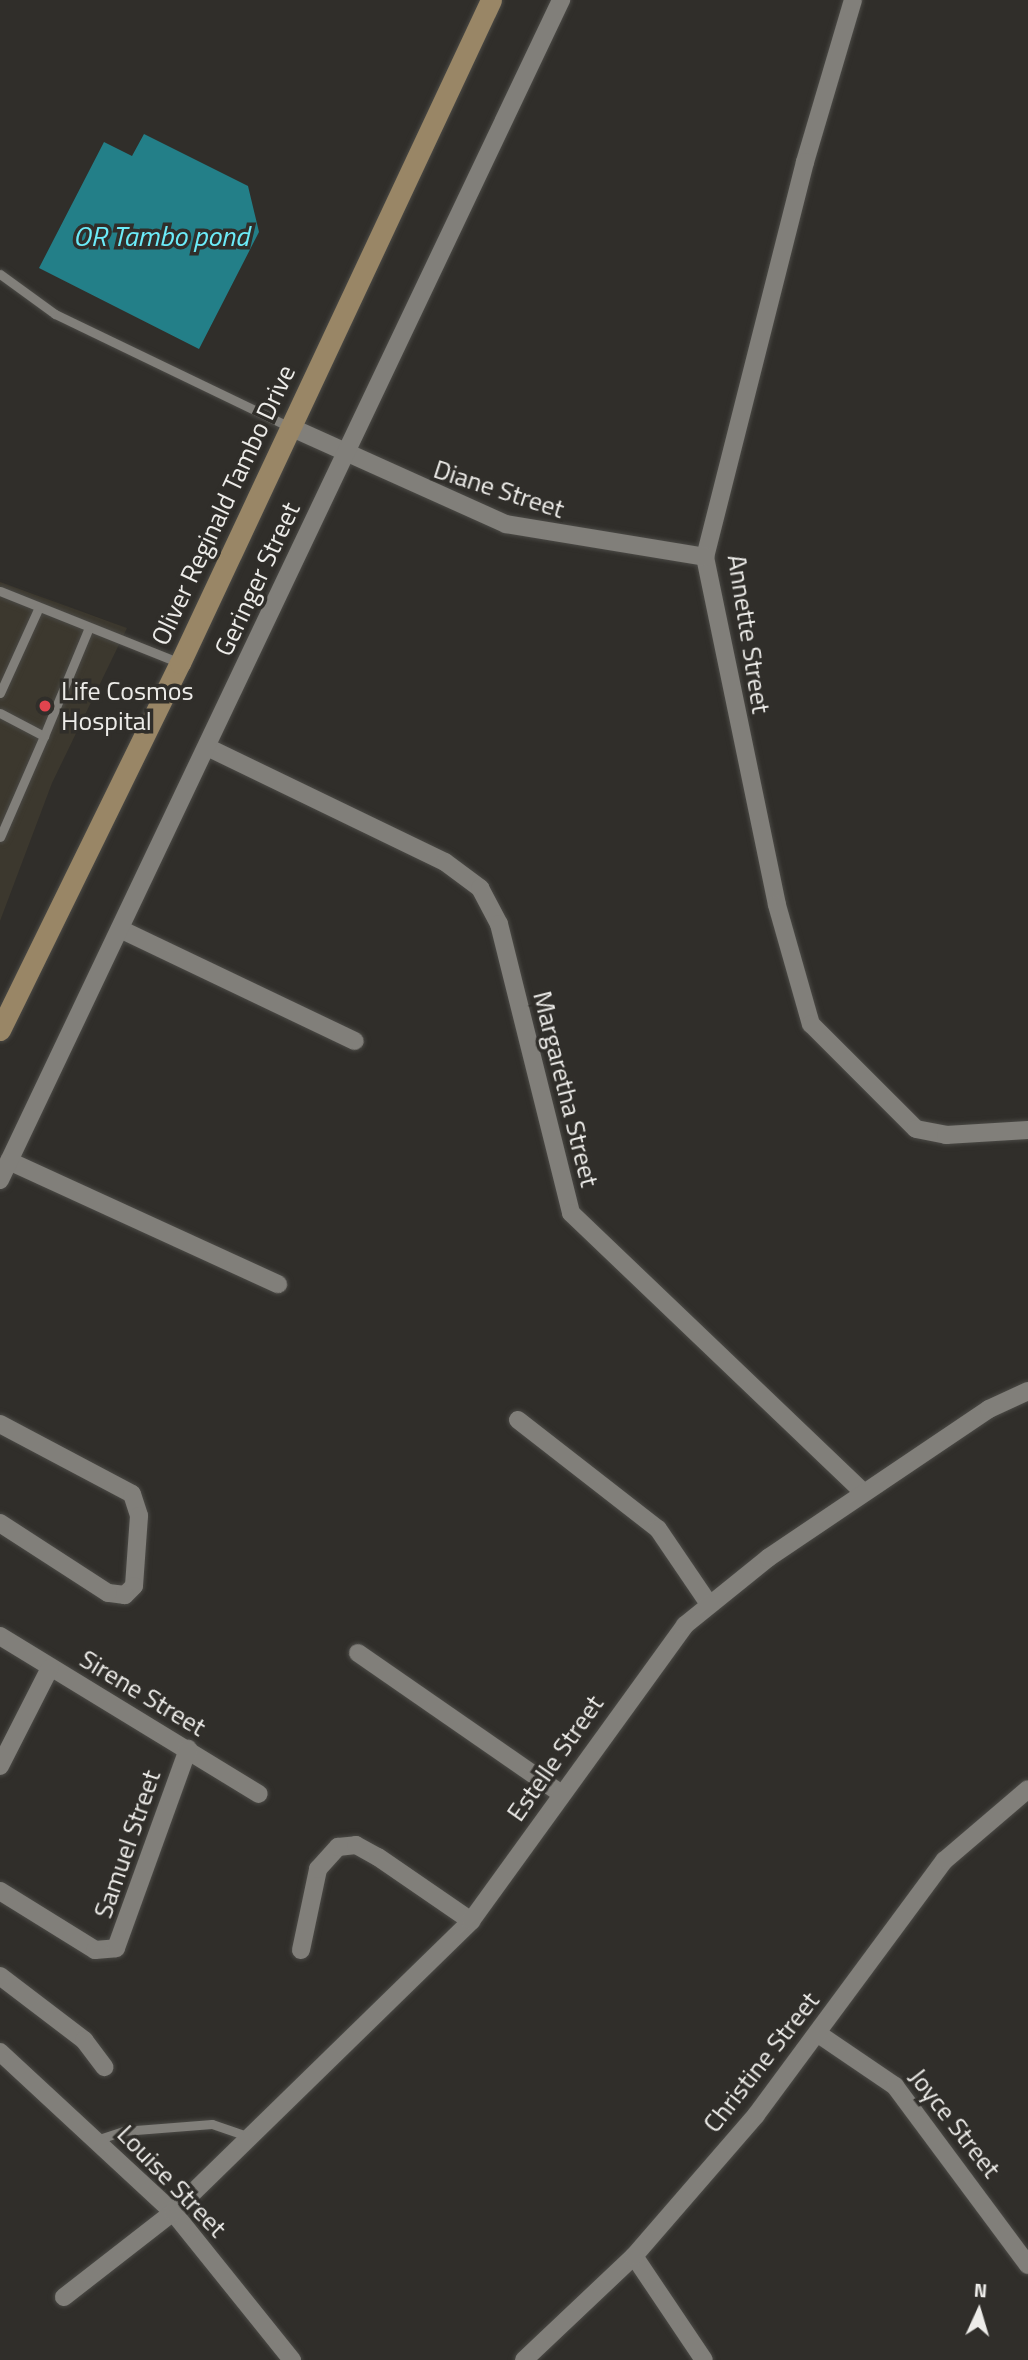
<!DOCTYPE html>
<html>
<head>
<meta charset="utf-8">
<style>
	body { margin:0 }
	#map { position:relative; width:1028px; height:2360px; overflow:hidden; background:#302e2a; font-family:"Titillium Web",sans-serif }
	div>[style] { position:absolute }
	.built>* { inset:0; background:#3c382e }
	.water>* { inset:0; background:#237f88 }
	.roads { filter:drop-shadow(0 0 2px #4b4a46) drop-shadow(0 0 2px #4b4a46) }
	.lane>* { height:9px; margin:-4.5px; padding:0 4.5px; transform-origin:4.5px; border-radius:4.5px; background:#817f7a }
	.street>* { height:18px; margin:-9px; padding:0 9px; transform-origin:9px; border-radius:9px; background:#817f7a }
	.secondary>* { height:21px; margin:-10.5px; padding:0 10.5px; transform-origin:10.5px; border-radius:10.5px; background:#998666 }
	.dots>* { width:19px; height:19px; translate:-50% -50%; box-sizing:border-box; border:4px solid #302e2a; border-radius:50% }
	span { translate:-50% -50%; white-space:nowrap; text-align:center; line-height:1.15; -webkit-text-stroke:7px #302e2a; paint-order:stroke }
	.street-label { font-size:26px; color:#edece9 }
	.poi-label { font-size:26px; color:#edece9 }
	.left { translate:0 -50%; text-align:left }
	.water-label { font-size:28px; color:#6cebf8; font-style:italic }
	.north { position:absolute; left:944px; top:2276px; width:70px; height:70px; -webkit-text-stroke:5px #302e2a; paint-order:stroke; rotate:4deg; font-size:19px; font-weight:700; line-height:28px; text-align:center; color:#edece9 }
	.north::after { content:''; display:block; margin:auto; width:24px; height:32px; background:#edece9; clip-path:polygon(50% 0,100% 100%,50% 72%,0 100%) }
</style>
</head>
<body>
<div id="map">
	<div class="built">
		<div style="clip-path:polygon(0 582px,127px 628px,52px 783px,0 921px)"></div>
	</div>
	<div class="water">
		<div style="clip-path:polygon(144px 134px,248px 186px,259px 232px,199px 349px,39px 268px,104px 142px,132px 156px)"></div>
	</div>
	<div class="roads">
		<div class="lane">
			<div style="left:0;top:274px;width:68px;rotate:36deg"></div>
			<div style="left:55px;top:314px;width:261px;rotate:25.7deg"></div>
			<div style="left:0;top:591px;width:194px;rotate:21.8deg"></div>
			<div style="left:0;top:693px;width:94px;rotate:-65.6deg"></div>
			<div style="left:0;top:713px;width:50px;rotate:27.6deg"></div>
			<div style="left:44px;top:736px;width:110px;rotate:113.5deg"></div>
			<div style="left:44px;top:736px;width:115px;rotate:-67.5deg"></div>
			<div style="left:96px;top:2140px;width:28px;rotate:-18deg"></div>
			<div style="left:123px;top:2131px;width:89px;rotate:-4.5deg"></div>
			<div style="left:212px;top:2124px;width:40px;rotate:18.9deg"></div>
		</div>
		<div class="street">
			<div style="left:853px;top:0;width:169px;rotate:106.5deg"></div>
			<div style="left:805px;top:162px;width:407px;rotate:104.2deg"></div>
			<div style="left:705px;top:557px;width:355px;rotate:78.3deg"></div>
			<div style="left:777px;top:905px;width:124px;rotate:74.1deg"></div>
			<div style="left:811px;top:1024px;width:148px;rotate:45deg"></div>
			<div style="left:916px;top:1129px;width:31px;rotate:11deg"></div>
			<div style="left:946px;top:1135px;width:82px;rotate:-3.5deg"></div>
			<div style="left:290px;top:427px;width:237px;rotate:24.2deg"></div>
			<div style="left:506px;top:524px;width:202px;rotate:9.4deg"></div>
			<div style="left:207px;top:747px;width:264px;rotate:25.8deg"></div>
			<div style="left:445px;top:862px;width:44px;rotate:36.6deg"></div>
			<div style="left:480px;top:888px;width:41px;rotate:62.2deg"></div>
			<div style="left:499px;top:924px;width:298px;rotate:76deg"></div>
			<div style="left:571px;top:1213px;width:405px;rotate:43.7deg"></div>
			<div style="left:120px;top:929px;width:260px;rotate:25.5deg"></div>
			<div style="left:9px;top:1161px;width:296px;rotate:24.6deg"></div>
			<div style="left:0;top:1180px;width:1307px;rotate:-64.57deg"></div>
			<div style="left:518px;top:1420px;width:177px;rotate:37.9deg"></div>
			<div style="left:658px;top:1529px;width:91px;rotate:55.8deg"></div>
			<div style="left:0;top:1424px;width:149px;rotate:27.9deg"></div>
			<div style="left:132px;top:1494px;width:23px;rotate:72deg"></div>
			<div style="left:139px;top:1516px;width:70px;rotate:94.1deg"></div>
			<div style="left:134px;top:1586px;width:13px;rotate:135deg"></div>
			<div style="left:125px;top:1595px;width:17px;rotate:-173deg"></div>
			<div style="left:108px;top:1593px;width:129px;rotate:-147.1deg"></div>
			<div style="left:0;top:1636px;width:303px;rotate:31.4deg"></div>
			<div style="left:358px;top:1653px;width:248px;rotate:34.7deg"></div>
			<div style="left:0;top:1766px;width:110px;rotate:-63deg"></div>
			<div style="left:0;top:1891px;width:112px;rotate:31.8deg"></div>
			<div style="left:95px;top:1950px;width:21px;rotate:-5deg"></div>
			<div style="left:116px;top:1948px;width:212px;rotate:-70.1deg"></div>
			<div style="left:301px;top:1950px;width:83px;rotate:-78.1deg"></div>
			<div style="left:318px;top:1869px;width:30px;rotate:-48deg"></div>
			<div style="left:338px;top:1847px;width:18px;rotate:-6deg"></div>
			<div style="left:356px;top:1845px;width:25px;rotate:29deg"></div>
			<div style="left:378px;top:1857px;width:113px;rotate:34.5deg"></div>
			<div style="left:0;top:1976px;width:106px;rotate:37.3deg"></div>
			<div style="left:84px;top:2040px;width:34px;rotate:53deg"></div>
			<div style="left:820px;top:2035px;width:91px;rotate:34.2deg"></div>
			<div style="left:895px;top:2086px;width:223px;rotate:53.4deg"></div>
			<div style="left:0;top:2052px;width:236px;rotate:42.8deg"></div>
			<div style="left:173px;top:2212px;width:190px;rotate:51.2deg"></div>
			<div style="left:634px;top:2256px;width:125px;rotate:56.1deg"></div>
			<div style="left:64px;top:2297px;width:138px;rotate:-37.9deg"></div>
			<div style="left:173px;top:2212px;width:417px;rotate:-44.3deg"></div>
			<div style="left:471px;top:1921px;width:365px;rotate:-54.1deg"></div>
			<div style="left:685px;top:1625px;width:107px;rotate:-38.9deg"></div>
			<div style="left:768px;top:1558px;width:267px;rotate:-34deg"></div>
			<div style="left:989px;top:1409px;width:43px;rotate:-24.8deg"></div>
			<div style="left:524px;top:2360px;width:151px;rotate:-43.4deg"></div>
			<div style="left:634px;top:2256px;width:186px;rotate:-49.1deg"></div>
			<div style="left:756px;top:2115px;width:317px;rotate:-53.5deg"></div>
			<div style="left:945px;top:1860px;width:109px;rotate:-40.5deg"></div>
		</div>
		<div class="secondary">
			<div style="left:0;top:1030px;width:409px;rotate:-63.9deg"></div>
			<div style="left:180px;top:663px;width:732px;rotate:-64.87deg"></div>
		</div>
	</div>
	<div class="dots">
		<div style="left:45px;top:706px;background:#e0444e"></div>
	</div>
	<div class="street-label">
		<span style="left:499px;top:489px;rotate:18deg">Diane Street</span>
		<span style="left:223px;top:505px;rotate:-65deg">Oliver Reginald Tambo Drive</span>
		<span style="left:257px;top:579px;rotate:-65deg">Geringer Street</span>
		<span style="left:749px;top:634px;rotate:81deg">Annette Street</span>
		<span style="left:566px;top:1089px;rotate:76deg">Margaretha Street</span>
		<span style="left:143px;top:1693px;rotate:31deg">Sirene Street</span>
		<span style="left:555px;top:1758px;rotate:-55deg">Estelle Street</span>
		<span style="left:127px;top:1844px;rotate:-71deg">Samuel Street</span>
		<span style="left:761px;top:2062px;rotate:-52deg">Christine Street</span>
		<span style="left:955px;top:2123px;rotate:52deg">Joyce Street</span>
		<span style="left:172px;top:2181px;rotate:46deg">Louise Street</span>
	</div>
	<div class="poi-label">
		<span class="left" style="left:61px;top:706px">Life Cosmos<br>Hospital</span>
	</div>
	<div class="water-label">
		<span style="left:161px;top:236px">OR Tambo pond</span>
	</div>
	<div class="north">N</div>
</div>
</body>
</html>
